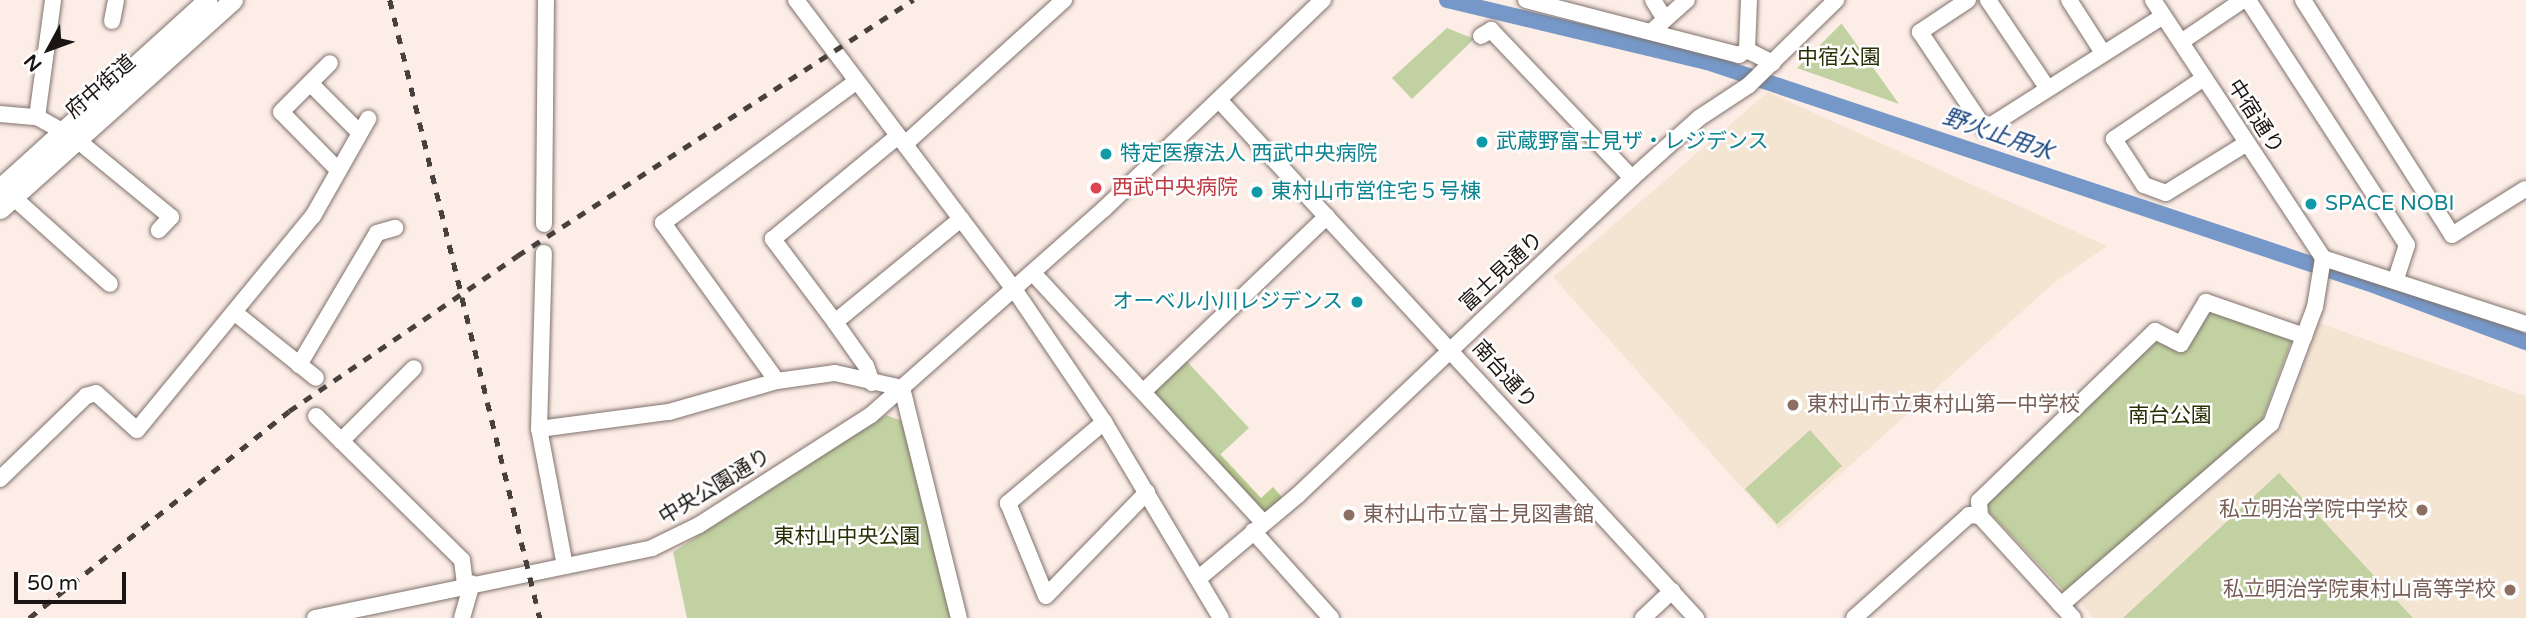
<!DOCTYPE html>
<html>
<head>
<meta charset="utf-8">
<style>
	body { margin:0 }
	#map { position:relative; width:2526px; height:618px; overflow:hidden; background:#fdede7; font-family:"Varela Round","Noto Sans JP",sans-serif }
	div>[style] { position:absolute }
	.education>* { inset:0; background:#f4e4d2 }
	.green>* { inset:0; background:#c2d1a1 }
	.forest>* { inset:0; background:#bacc90 }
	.canal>* { height:16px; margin:-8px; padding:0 8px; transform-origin:8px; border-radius:8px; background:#7698c8 }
	.roads { filter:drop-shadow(0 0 2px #7f716b) drop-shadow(0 0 2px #7f716b) }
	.minor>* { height:16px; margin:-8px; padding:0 8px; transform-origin:8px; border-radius:8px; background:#fff }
	.major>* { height:19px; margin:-9.5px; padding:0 9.5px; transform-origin:9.5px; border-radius:9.5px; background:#fff }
	.rail>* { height:4.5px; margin-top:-2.25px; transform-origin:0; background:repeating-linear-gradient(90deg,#47403d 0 9px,transparent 0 18px) }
	.dots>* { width:19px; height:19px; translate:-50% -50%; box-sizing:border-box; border:4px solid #fefefe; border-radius:50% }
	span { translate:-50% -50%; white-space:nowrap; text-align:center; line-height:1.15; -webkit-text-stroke:5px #fefefe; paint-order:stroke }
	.park-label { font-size:21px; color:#273104 }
	.street-label { font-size:21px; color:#1a1513 }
	.culture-label { font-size:21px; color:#0d838f }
	.left { translate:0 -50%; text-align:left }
	.right { translate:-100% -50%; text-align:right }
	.health-label { font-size:21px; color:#be3a42 }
	.education-label { font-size:21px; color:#785e54 }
	.water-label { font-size:23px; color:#1a4581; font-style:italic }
	.north { position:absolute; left:14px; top:14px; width:70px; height:70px; -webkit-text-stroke:5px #fefefe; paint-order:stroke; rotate:229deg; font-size:19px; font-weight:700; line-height:28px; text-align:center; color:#1a1513 }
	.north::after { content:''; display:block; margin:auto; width:24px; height:32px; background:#1a1513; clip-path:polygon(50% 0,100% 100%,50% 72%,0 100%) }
	.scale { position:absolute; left:14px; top:572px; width:112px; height:32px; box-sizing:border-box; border:4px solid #1a1513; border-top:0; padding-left:9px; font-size:21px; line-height:24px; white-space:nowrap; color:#1a1513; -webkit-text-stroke:5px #fefefe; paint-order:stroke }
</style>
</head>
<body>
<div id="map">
	<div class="education">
		<div style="clip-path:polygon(1768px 92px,2107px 246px,2055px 282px,1779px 529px,1553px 277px)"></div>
		<div style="clip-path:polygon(2319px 323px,2526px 396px,2526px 618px,2094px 618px,2081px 604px,2283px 426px)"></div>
	</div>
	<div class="green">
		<div style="clip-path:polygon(1841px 24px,1842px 24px,1899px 104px,1797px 68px)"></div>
		<div style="clip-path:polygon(1447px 28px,1474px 39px,1412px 99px,1392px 78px)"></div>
		<div style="clip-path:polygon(2208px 309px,2293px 337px,2261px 423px,2066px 593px,1989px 512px,1987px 502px,2156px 339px,2183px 352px)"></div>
		<div style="clip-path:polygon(1181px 355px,1249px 428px,1211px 463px,1144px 391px)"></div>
		<div style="clip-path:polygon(886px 415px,902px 421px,951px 618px,687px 618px,673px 552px)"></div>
		<div style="clip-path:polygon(1810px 430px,1842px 466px,1777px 524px,1745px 489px)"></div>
		<div style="clip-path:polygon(2279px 473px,2413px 618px,2123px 618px)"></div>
	</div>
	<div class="forest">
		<div style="clip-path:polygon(1220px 454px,1261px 498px,1273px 487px,1288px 504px,1268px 520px,1211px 463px)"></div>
	</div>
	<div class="canal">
		<div style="left:1447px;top:0;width:267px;rotate:13.4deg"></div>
		<div style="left:1707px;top:62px;width:697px;rotate:18.49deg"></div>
		<div style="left:2368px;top:283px;width:169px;rotate:20.5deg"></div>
	</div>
	<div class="roads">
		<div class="minor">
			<div style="left:796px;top:0;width:362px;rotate:53deg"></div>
			<div style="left:1014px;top:289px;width:161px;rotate:55.9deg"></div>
			<div style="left:1104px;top:422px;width:228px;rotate:59.2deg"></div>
			<div style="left:1526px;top:0;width:220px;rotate:14.5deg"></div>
			<div style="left:1739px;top:55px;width:9px;rotate:-32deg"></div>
			<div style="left:1653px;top:0;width:22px;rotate:58deg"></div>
			<div style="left:1749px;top:0;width:50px;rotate:92.3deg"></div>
			<div style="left:1747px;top:50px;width:29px;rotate:27deg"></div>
			<div style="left:1968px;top:0;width:58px;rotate:146.3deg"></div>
			<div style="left:1920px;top:32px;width:117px;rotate:56.2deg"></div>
			<div style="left:1985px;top:129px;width:211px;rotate:-32.4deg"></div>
			<div style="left:1988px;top:0;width:107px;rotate:56deg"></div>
			<div style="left:2069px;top:0;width:63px;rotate:57.3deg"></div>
			<div style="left:2153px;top:0;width:309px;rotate:56.6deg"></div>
			<div style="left:2248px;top:0;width:292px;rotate:57deg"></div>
			<div style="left:2407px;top:245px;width:35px;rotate:108deg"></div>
			<div style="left:2303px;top:0;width:278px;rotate:57.6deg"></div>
			<div style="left:2452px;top:235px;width:86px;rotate:-32.2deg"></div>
			<div style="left:112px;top:21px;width:21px;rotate:-79deg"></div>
			<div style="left:1651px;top:32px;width:48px;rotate:-41.6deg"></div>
			<div style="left:1481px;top:36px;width:12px;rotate:-31deg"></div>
			<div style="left:1491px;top:30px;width:204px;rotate:46.4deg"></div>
			<div style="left:2181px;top:42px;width:75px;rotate:-34.1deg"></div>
			<div style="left:2204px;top:78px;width:109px;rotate:145.9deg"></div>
			<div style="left:2114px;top:139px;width:55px;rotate:56.9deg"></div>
			<div style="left:2144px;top:185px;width:23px;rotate:20deg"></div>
			<div style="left:2166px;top:193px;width:95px;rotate:-31.7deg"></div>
			<div style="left:310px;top:83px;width:28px;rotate:-45deg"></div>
			<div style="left:1220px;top:101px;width:703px;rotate:47.36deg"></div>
			<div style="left:0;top:114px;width:37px;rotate:5deg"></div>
			<div style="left:37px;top:117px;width:45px;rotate:29.4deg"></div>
			<div style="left:76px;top:139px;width:123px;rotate:39.4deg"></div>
			<div style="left:171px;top:217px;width:18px;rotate:133deg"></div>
			<div style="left:37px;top:117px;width:118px;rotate:-82.2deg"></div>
			<div style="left:905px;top:144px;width:215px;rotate:-42.2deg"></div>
			<div style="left:338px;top:170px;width:81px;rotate:-134.5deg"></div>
			<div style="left:281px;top:112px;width:41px;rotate:-45deg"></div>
			<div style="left:310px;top:83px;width:69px;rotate:45deg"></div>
			<div style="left:13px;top:197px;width:130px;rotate:41.9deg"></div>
			<div style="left:544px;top:224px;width:224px;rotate:-89.5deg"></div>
			<div style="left:2323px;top:258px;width:213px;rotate:18deg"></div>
			<div style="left:1033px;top:273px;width:339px;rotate:47.3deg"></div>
			<div style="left:234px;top:312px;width:105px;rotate:38.8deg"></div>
			<div style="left:835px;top:322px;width:163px;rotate:-39.3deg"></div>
			<div style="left:299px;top:365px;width:153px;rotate:-59.4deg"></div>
			<div style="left:377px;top:233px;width:19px;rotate:-16deg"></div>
			<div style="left:777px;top:381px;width:195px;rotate:-125.8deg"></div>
			<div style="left:663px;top:223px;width:240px;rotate:-36.2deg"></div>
			<div style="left:872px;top:383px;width:18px;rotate:-109deg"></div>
			<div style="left:866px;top:366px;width:54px;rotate:-125.2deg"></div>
			<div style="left:835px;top:322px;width:104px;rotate:-126.8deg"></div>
			<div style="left:773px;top:239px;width:162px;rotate:-39.5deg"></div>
			<div style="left:902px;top:388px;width:237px;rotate:76.1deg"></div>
			<div style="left:1144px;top:391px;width:253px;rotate:-43.7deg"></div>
			<div style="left:316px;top:416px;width:205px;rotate:44.6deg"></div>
			<div style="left:462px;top:560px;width:24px;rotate:83deg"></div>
			<div style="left:1104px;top:422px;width:126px;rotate:139.8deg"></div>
			<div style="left:1008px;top:503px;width:100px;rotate:67.8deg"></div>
			<div style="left:1046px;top:596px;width:145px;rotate:-45.8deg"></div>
			<div style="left:539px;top:429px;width:176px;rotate:-88.4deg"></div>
			<div style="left:341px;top:441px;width:103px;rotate:-45deg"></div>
			<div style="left:0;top:479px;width:120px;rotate:-44deg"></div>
			<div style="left:86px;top:396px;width:10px;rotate:-17deg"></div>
			<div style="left:96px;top:393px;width:55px;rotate:42.1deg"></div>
			<div style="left:137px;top:430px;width:277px;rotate:-50.6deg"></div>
			<div style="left:313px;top:216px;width:112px;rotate:-60.4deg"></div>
			<div style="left:1253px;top:531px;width:117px;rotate:48.1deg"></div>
			<div style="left:565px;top:566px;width:139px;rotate:-100.7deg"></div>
			<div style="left:539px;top:429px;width:131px;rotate:-7.5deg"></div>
			<div style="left:669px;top:412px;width:112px;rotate:-16deg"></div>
			<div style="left:777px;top:381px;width:59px;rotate:-7.9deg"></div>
			<div style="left:835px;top:373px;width:69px;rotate:12.6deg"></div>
			<div style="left:1199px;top:578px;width:129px;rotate:-40deg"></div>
			<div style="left:1298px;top:495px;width:460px;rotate:-43.5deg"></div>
			<div style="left:1632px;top:178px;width:90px;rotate:-41.8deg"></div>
			<div style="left:1699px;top:118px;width:60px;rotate:-33.4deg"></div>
			<div style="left:1749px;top:85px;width:122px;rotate:-44.3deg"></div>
			<div style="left:2061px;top:605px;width:277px;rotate:-40.8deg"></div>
			<div style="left:2271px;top:424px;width:125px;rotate:-69.4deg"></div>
			<div style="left:2315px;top:307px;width:50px;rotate:-80.7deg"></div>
			<div style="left:315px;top:618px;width:344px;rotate:-11.7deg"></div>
			<div style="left:652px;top:548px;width:52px;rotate:-26.1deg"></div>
			<div style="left:699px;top:525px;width:204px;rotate:-32.6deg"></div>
			<div style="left:871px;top:415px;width:311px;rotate:-41.5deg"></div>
			<div style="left:1104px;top:209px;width:303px;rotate:-43.7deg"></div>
			<div style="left:462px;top:618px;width:36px;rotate:-74deg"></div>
			<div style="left:1643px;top:618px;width:40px;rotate:-43deg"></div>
			<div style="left:1854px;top:618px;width:154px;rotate:-41.8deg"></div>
			<div style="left:1969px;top:515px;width:11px;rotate:5deg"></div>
			<div style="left:2073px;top:618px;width:138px;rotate:-132.4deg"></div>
			<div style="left:1980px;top:516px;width:15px;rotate:-94deg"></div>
			<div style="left:1979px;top:501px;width:245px;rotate:-44deg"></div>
			<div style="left:2155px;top:331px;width:29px;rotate:27deg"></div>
			<div style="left:2181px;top:344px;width:49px;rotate:-59.2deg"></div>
			<div style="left:2206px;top:302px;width:104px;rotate:19.1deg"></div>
		</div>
		<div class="major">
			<div style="left:0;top:188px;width:280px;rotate:-42.2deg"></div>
			<div style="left:0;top:209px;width:313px;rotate:-41.9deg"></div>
		</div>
	</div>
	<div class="rail">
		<div style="left:390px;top:0;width:636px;rotate:76.36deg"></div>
		<div style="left:29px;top:618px;width:332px;rotate:-38.5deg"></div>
		<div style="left:289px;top:411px;width:276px;rotate:-34.2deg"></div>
		<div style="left:517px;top:256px;width:472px;rotate:-32.9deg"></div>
	</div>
	<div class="dots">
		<div style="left:1482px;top:142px;background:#0f9aa8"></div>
		<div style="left:1106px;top:154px;background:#0f9aa8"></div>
		<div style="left:1096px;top:188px;background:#e0444e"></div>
		<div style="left:1257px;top:192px;background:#0f9aa8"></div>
		<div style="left:2311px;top:204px;background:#0f9aa8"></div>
		<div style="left:1357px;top:302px;background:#0f9aa8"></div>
		<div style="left:1793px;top:405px;background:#8d6e63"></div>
		<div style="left:2422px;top:510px;background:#8d6e63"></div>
		<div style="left:1349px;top:515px;background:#8d6e63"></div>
		<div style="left:2510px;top:590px;background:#8d6e63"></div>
	</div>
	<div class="park-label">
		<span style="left:1839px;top:58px">中宿公園</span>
		<span style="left:2170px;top:416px">南台公園</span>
		<span style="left:847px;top:537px">東村山中央公園</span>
	</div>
	<div class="street-label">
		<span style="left:101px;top:87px;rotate:-41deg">府中街道</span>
		<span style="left:2255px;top:117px;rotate:57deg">中宿通り</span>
		<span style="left:1502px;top:272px;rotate:-43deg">富士見通り</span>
		<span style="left:1504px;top:375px;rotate:48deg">南台通り</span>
		<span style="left:715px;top:487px;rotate:-31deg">中央公園通り</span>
	</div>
	<div class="culture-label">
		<span class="left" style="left:1496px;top:142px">武蔵野富士見ザ・レジデンス</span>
		<span class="left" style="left:1120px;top:154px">特定医療法人 西武中央病院</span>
		<span class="left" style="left:1271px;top:192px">東村山市営住宅５号棟</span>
		<span class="left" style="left:2325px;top:204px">SPACE NOBI</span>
		<span class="right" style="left:1343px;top:302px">オーベル小川レジデンス</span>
	</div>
	<div class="health-label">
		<span class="left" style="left:1112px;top:188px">西武中央病院</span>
	</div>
	<div class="education-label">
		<span class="left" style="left:1807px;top:405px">東村山市立東村山第一中学校</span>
		<span class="right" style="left:2408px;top:510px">私立明治学院中学校</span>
		<span class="left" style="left:1363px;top:515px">東村山市立富士見図書館</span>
		<span class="right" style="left:2496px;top:590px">私立明治学院東村山高等学校</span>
	</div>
	<div class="water-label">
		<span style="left:1998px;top:135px;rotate:19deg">野火止用水</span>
	</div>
	<div class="north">N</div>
	<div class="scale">50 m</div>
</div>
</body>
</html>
